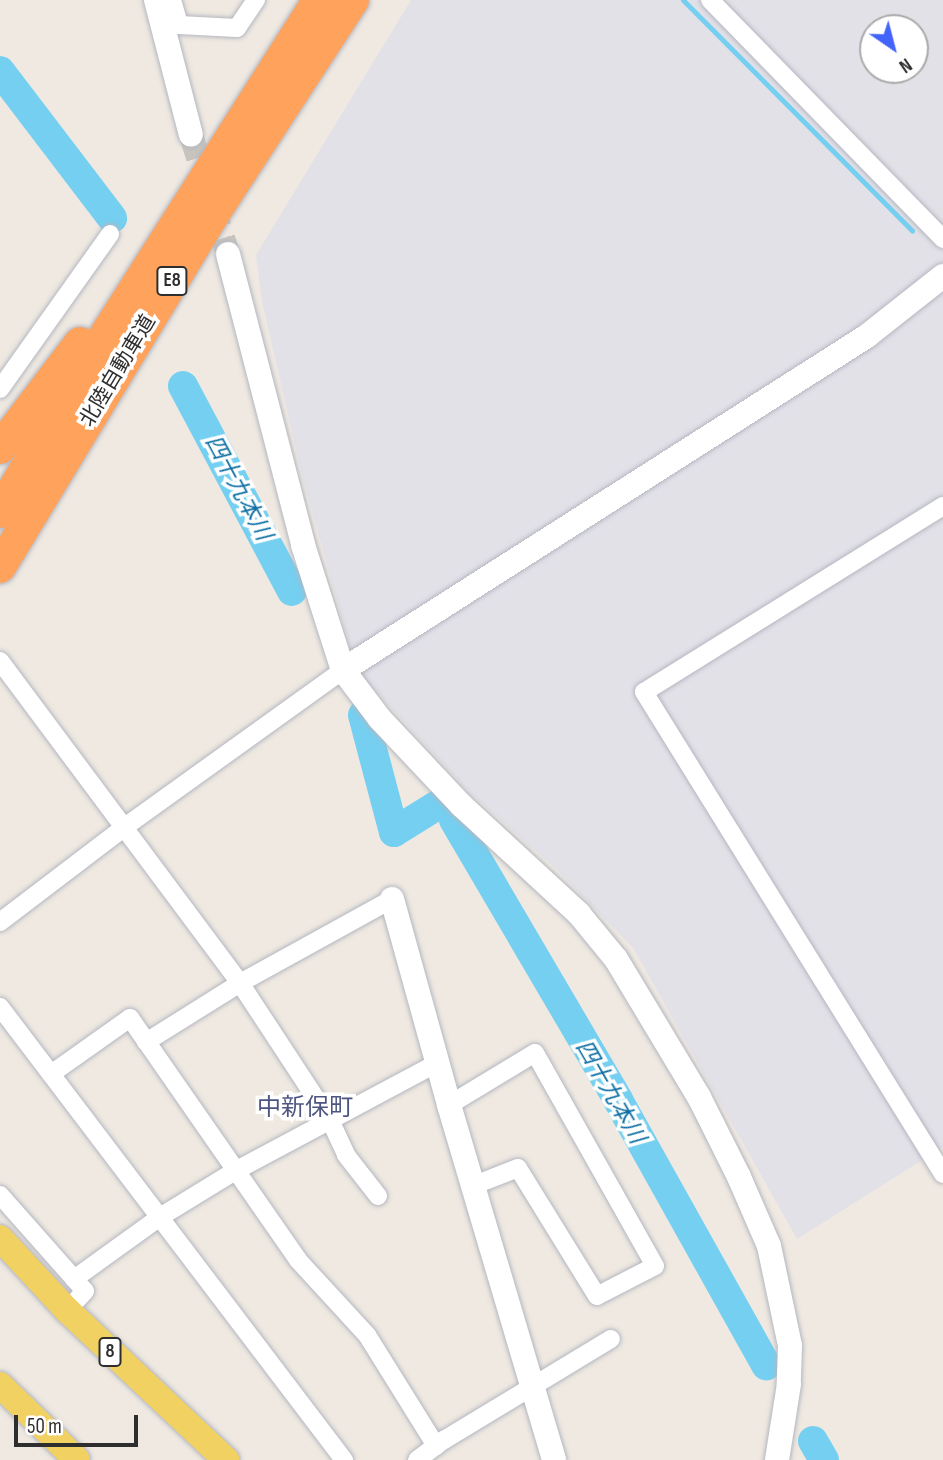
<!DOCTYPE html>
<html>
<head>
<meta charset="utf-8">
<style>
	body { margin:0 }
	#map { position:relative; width:943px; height:1460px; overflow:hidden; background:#efe9e1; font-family:"Sofia Sans Condensed","Noto Sans JP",sans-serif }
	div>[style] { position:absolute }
	.industrial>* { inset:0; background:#e3e1e8 }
	.stream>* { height:5px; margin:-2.5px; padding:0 2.5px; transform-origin:2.5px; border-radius:2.5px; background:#75cff0 }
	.river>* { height:30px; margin:-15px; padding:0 15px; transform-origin:15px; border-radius:15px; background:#75cff0 }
	.secondary-tunnel>* { height:24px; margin-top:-12px; transform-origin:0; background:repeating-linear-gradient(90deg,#c8c4bd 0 24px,transparent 0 36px) }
	.roads { filter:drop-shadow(0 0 2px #b4b7c1) drop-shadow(0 0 2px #b4b7c1) }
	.street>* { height:18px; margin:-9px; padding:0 9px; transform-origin:9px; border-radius:9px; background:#fff }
	.secondary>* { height:24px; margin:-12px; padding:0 12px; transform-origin:12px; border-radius:12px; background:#fff }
	.primary>* { height:26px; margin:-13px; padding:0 13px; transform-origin:13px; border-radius:13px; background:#f2d163 }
	.highway>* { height:32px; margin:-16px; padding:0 16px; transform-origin:16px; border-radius:16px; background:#ffa35c }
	span { translate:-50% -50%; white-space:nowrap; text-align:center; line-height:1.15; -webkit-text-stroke:7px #fff; paint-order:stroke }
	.shield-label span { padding:2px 5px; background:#fff; border:2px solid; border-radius:5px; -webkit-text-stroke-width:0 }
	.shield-label { font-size:19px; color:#2e2e2e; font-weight:700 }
	.street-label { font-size:21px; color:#2e2e2e }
	.water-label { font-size:23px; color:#0d6fa3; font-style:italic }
	.quarter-label { font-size:24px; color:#4d5680 }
	.north { position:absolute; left:859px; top:14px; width:70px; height:70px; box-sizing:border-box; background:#fff; border:2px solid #ababab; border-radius:50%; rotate:145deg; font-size:19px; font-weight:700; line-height:28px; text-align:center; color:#2e2e2e }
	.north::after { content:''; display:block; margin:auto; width:24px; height:32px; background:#4264fb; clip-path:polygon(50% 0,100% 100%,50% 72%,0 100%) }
	.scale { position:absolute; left:14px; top:1415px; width:124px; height:32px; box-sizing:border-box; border:4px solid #2e2e2e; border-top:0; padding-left:9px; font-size:21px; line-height:24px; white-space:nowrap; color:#2e2e2e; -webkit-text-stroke:5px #fff; paint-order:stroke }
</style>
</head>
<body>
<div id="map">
	<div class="industrial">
		<div style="clip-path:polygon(evenodd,411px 0,943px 0,943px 1147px,797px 1239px,633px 948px,556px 869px,468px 791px,357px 671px,302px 475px,262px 302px,256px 255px,411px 0,873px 28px,915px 28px,915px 70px,873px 70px,873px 28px)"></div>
	</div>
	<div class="stream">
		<div style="left:683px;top:0;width:325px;rotate:45.2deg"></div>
	</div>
	<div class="river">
		<div style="left:0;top:71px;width:185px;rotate:52.7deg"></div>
		<div style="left:183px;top:386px;width:232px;rotate:62deg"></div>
		<div style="left:363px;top:715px;width:121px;rotate:75.2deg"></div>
		<div style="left:394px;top:832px;width:55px;rotate:-31.7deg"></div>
		<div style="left:454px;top:820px;width:324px;rotate:59.6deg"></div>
		<div style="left:618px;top:1100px;width:304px;rotate:60.8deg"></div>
		<div style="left:813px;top:1441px;width:22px;rotate:60deg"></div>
	</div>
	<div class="secondary-tunnel">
		<div style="left:191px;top:135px;width:125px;rotate:72.7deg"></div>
	</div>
	<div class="roads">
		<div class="street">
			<div style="left:172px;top:0;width:26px;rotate:74deg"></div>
			<div style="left:179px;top:25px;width:58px;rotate:3deg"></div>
			<div style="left:237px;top:28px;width:34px;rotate:-56deg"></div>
			<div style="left:710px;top:0;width:334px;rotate:45.7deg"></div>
			<div style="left:0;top:389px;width:190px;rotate:-54.6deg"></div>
			<div style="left:943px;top:506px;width:352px;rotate:148.1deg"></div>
			<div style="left:644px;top:692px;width:567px;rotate:58.19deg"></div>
			<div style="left:0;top:661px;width:402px;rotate:53.3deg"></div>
			<div style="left:240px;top:983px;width:164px;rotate:56.7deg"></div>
			<div style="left:330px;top:1120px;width:38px;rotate:65deg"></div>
			<div style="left:346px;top:1155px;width:52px;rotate:52deg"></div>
			<div style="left:0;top:922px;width:158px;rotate:-37.3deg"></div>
			<div style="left:126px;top:826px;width:267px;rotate:-35.7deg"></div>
			<div style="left:0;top:1007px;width:569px;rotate:52.79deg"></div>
			<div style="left:146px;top:1042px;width:111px;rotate:-32.1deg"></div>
			<div style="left:240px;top:983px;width:174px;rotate:-28.9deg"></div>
			<div style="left:51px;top:1074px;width:97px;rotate:-35.3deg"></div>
			<div style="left:130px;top:1018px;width:295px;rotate:55.2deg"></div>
			<div style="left:298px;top:1260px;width:102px;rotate:47.4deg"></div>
			<div style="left:367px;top:1335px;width:131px;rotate:58.1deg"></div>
			<div style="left:449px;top:1105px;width:100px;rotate:-31.2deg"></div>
			<div style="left:535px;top:1053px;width:244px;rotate:60.6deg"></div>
			<div style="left:655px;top:1266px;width:65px;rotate:152.7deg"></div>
			<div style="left:597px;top:1296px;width:150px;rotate:-121.7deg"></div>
			<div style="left:518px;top:1168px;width:49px;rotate:158.6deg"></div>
			<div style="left:0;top:1195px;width:128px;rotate:48.5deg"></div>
			<div style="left:85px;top:1291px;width:26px;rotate:133deg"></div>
			<div style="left:74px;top:1279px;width:106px;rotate:-35.8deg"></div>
			<div style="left:160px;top:1217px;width:88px;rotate:-31.5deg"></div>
			<div style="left:235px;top:1171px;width:229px;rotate:-28.1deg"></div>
			<div style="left:417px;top:1460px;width:34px;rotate:-37deg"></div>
			<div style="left:444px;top:1440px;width:195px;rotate:-31.2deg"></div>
		</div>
		<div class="secondary">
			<div style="left:156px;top:0;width:139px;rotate:75.5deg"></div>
			<div style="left:228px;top:254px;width:301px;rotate:75.5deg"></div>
			<div style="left:303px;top:545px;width:131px;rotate:72.3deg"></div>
			<div style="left:343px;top:670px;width:61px;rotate:52.9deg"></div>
			<div style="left:380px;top:719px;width:118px;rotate:46.7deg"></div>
			<div style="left:461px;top:805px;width:161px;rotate:42.7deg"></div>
			<div style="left:579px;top:914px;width:58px;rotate:50.6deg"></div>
			<div style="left:616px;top:959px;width:161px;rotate:59deg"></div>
			<div style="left:699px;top:1097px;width:89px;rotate:63.4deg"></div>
			<div style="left:739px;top:1177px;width:75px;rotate:66.5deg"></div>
			<div style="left:769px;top:1246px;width:102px;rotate:78.1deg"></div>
			<div style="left:790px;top:1346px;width:38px;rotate:92deg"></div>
			<div style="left:789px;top:1384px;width:77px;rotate:99deg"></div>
			<div style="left:343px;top:670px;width:621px;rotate:-32.51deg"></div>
			<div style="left:867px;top:336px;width:97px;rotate:-38.3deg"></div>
			<div style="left:392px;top:899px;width:214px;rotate:74.5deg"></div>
			<div style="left:449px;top:1105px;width:370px;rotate:73.5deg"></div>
		</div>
		<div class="primary">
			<div style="left:0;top:1238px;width:98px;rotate:47.1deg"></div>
			<div style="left:67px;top:1310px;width:219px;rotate:43.3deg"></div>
			<div style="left:0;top:1385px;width:107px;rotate:44.2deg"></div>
		</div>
		<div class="highway">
			<div style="left:0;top:448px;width:132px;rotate:-52.7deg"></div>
			<div style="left:0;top:512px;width:200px;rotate:-59.3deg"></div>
			<div style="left:102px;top:340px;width:403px;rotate:-57.5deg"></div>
			<div style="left:0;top:567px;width:408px;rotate:-58.8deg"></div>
			<div style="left:211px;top:218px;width:260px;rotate:-56.9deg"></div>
		</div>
	</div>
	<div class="shield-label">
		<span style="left:172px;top:281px">E8</span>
		<span style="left:110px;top:1352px">8</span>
	</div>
	<div class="street-label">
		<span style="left:118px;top:371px;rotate:-59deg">北陸自動車道</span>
	</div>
	<div class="water-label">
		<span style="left:238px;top:488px;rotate:62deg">四十九本川</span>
		<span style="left:610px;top:1092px;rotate:60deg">四十九本川</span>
	</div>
	<div class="quarter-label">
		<span style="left:305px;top:1108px">中新保町</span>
	</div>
	<div class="north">N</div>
	<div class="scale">50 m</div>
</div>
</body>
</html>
